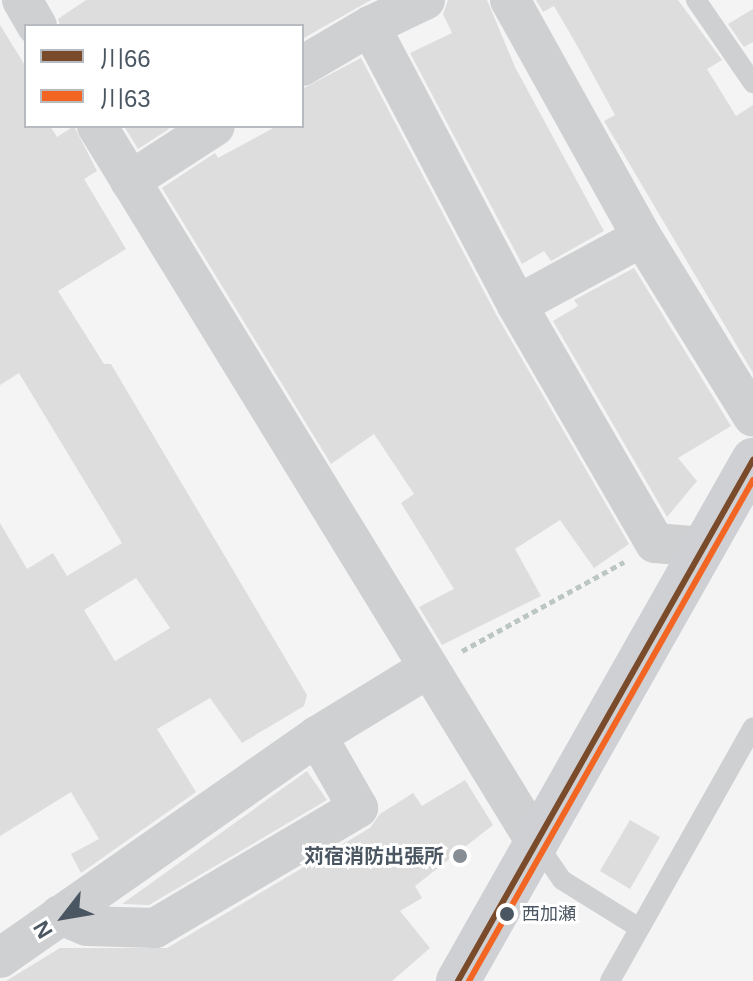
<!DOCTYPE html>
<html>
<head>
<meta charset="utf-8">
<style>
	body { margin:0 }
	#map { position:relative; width:753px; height:981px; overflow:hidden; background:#f4f4f4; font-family:Arial,"Noto Sans JP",sans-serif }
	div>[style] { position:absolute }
	.building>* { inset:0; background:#ddddde }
	.path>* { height:5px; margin-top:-2.5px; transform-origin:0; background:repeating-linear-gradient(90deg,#bcc7c4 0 6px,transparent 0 10px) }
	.lane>* { height:20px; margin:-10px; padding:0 10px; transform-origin:10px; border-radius:10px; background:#ced0d2 }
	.street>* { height:40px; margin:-20px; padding:0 20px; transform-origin:20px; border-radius:20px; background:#ced0d2 }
	.secondary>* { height:44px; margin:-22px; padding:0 22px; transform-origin:22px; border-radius:22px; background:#ced0d4 }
	.bus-1>* { height:6px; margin:-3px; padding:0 3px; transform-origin:3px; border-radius:3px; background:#7a4b2a }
	.bus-2>* { height:6px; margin:-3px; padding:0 3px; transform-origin:3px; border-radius:3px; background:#f26522 }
	.dots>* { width:22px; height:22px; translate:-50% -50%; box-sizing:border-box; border:4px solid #fff; border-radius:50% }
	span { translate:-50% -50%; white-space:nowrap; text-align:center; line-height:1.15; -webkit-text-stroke:6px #fff; paint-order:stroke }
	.bus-label { font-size:18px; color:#4a5661 }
	.left { translate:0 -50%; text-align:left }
	.poi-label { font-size:20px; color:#4a5661; font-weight:700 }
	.right { translate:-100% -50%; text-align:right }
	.legend { position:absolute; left:24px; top:24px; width:280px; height:104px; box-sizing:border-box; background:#fff; border:2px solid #b7bbc0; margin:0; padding:10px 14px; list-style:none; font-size:24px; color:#4a5661 }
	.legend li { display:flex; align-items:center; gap:16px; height:40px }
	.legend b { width:40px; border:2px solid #b7bbc0 }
	.north { position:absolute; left:24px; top:877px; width:80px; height:80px; -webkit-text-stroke:6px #fff; paint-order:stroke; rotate:239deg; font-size:22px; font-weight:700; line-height:32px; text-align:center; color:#4a5661 }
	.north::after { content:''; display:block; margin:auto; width:28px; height:36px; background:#4a5661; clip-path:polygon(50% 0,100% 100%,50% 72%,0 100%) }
</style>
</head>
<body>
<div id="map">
	<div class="building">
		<div style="clip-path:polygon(86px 0,371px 0,302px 39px,302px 26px,60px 26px,58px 19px)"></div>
		<div style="clip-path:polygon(448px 0,487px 0,515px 67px,604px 231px,551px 261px,544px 251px,522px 264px,410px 53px,452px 33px,443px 14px)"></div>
		<div style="clip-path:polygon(536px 0,678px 0,722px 60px,707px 69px,736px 116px,753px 105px,753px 373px,604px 121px,615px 115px,579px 49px,554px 6px,543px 12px)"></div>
		<div style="clip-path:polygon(753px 9px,753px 42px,744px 47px,728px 24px)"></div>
		<div style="clip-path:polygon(evenodd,0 25px,26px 67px,26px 126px,50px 126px,57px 137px,74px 126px,97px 171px,84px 179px,126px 249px,58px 291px,104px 364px,111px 364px,307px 695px,304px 706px,242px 743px,210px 698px,157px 729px,196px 792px,81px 873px,71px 854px,99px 839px,71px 792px,0 836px,0 523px,27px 569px,53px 553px,67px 576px,122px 543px,19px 373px,0 385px,0 25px,136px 578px,170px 628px,115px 661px,84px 610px,136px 578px)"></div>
		<div style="clip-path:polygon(361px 58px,497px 316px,629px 544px,594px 568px,560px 520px,515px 549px,541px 596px,442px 645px,419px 607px,454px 589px,401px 503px,414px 494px,374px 434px,331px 464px,162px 188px,215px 153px,218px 158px,277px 126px,302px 126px,302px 89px)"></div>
		<div style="clip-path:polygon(124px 126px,167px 126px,169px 129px,138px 149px)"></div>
		<div style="clip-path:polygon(634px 268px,731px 426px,678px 458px,697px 481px,667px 517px,553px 321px,578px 306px,574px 300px)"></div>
		<div style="clip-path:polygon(307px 771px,327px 800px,149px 905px,122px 904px)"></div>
		<div style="clip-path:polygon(465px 780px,493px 825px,415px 886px,422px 898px,400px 911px,430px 948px,392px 981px,6px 981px,60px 948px,167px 948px,370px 828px,380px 814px,413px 793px,422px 806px)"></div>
		<div style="clip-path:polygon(630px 820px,660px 837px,630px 889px,600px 871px)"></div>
	</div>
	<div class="path">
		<div style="left:462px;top:651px;width:185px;rotate:-28.8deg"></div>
	</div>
	<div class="lane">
		<div style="left:696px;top:0;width:101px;rotate:55.5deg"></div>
		<div style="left:537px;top:844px;width:44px;rotate:55.2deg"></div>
		<div style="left:562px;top:880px;width:91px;rotate:31.9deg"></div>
		<div style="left:610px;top:981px;width:291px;rotate:-60.6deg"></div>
	</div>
	<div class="street">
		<div style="left:22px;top:0;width:30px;rotate:60deg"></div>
		<div style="left:425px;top:0;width:61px;rotate:154.7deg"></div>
		<div style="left:370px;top:26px;width:315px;rotate:62.2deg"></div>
		<div style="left:517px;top:305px;width:275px;rotate:59.9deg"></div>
		<div style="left:655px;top:543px;width:49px;rotate:4.7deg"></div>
		<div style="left:510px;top:0;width:271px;rotate:60.9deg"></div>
		<div style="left:642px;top:237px;width:211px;rotate:58.3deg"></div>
		<div style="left:302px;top:66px;width:79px;rotate:-30.5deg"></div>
		<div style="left:97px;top:126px;width:842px;rotate:58.5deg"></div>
		<div style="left:130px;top:181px;width:101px;rotate:-32.9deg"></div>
		<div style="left:517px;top:305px;width:142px;rotate:-28.5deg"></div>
		<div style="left:60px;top:915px;width:29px;rotate:22deg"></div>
		<div style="left:87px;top:926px;width:68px;rotate:1.7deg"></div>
		<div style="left:155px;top:928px;width:236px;rotate:-30.6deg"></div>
		<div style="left:358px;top:808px;width:83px;rotate:-119.7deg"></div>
		<div style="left:0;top:958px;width:387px;rotate:-35deg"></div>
		<div style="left:317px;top:736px;width:127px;rotate:-31.4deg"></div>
	</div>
	<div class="secondary">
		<div style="left:458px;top:981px;width:599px;rotate:-60.48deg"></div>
	</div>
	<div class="bus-1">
		<div style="left:458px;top:981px;width:599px;rotate:-60.48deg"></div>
	</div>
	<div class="bus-2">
		<div style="left:469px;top:981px;width:576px;rotate:-60.45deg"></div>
	</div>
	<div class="dots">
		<div style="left:460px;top:856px;background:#868d94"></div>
		<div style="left:507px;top:914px;background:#4a5661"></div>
	</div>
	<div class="bus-label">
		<span class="left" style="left:522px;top:914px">西加瀬</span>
	</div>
	<div class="poi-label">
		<span class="right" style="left:444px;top:856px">苅宿消防出張所</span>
	</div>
	<ul class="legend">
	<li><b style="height:10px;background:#7a4b2a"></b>川66</li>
	<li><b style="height:10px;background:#f26522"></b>川63</li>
	</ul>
	<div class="north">N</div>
</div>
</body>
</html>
